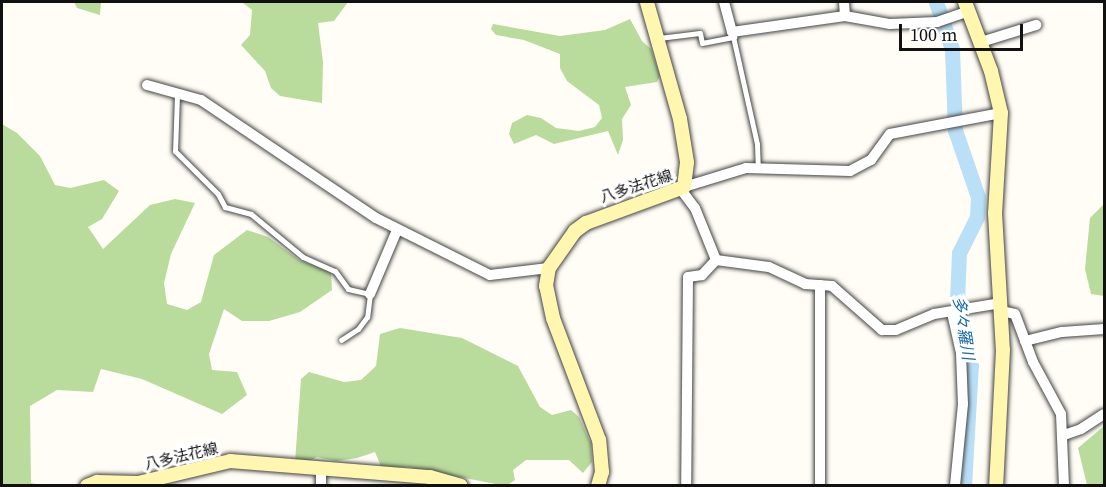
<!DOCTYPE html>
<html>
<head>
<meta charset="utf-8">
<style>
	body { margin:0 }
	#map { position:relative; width:1106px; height:487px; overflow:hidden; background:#fffdf5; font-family:"Source Serif 4","Noto Sans JP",serif }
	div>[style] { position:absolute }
	.forest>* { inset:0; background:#b9dc9c }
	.river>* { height:15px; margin:-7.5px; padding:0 7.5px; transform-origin:7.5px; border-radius:7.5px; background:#b9e0f7 }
	.roads { filter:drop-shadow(0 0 2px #444) drop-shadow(0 0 2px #444) }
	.lane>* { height:5px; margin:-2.5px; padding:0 2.5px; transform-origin:2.5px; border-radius:2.5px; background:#fff }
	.street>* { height:10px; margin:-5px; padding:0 5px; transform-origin:5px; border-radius:5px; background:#fff }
	.secondary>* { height:14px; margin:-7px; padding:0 7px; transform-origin:7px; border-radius:7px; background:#fff6b0 }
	span { translate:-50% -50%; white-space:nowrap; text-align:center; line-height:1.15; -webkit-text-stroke:6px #fff; paint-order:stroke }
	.street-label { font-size:15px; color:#111 }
	.water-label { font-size:16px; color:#1768a6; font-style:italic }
	.frame { position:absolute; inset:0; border:3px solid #111; pointer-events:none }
	.scale { position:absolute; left:899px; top:24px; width:124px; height:27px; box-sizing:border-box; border:3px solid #111; border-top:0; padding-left:8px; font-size:18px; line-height:21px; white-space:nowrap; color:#111; -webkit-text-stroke:4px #fff; paint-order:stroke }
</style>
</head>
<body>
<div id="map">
	<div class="forest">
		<div style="clip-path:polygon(74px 2px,101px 2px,100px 15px,77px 8px)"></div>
		<div style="clip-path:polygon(242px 2px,348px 2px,334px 21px,318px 23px,323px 62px,322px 103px,280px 96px,271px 88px,265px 71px,241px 45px,250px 35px,252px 10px)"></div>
		<div style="clip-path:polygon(630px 19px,642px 41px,651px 49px,660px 76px,657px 82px,625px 87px,631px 105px,622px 119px,623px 140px,618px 155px,608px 131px,554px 144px,536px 135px,514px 144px,509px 134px,512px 123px,527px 115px,541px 118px,556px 128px,579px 131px,595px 127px,602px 118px,599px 105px,567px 81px,560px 68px,560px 54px,524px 40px,496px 35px,491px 29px,493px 24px,560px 36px,605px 30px)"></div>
		<div style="clip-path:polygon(2px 124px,17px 133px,40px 156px,55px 185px,70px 188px,104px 180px,119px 191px,102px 219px,88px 227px,103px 249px,150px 205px,175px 199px,195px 203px,171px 254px,164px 283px,167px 304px,187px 310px,201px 302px,214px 255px,247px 230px,268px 237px,299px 260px,331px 272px,332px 290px,300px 312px,269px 321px,242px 321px,224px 309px,209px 354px,212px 370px,237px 372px,247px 395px,222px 414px,142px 379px,101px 369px,93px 392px,57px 390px,30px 406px,31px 483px,41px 485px,2px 485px)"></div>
		<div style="clip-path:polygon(1104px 204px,1104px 296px,1091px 294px,1085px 269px,1090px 218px)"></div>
		<div style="clip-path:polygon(400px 328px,462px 338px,518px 366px,540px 407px,552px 415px,571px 410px,579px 417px,591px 444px,592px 462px,583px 473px,569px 460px,526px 460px,513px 470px,515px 480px,506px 486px,408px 467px,382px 469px,375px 452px,357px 458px,336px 461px,317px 457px,304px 464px,295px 462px,301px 379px,309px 372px,344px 382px,361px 380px,376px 366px,380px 334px)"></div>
		<div style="clip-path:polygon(1104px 426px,1104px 485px,1087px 485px,1078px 448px)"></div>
	</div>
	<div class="river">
		<div style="left:936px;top:2px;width:50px;rotate:71.2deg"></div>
		<div style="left:952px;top:49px;width:81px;rotate:87.9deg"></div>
		<div style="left:955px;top:130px;width:71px;rotate:71.1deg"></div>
		<div style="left:978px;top:197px;width:20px;rotate:93deg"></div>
		<div style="left:977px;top:217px;width:40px;rotate:116.6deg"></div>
		<div style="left:959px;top:253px;width:48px;rotate:92.4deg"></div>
		<div style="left:957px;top:301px;width:65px;rotate:77.5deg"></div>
		<div style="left:971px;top:364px;width:122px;rotate:93.3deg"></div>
	</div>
	<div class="roads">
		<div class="lane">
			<div style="left:732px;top:32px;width:115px;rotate:77.4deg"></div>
			<div style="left:757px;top:144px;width:24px;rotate:88deg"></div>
			<div style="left:659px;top:38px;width:41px;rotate:-7deg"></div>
			<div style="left:700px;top:33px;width:10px;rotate:79deg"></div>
			<div style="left:702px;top:43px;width:33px;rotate:-11deg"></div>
			<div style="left:177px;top:95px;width:56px;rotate:92deg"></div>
			<div style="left:175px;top:151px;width:61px;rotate:45deg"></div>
			<div style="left:218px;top:194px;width:15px;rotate:62deg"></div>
			<div style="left:225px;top:207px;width:27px;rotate:15deg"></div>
			<div style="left:251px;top:214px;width:67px;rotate:39.6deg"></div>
			<div style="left:303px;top:257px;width:35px;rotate:24deg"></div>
			<div style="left:335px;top:271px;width:22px;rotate:54deg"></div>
			<div style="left:348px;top:289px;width:23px;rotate:13deg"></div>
			<div style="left:370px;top:294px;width:23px;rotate:97deg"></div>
			<div style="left:367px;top:317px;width:15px;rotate:127deg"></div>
			<div style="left:358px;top:329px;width:20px;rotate:147deg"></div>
		</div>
		<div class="street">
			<div style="left:724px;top:2px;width:31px;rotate:75deg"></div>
			<div style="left:732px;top:32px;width:114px;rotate:-8.1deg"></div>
			<div style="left:844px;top:2px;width:14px;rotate:86deg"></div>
			<div style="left:845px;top:16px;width:46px;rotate:10.1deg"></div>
			<div style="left:890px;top:24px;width:47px;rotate:-2.4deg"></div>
			<div style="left:937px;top:22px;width:34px;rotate:-19deg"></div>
			<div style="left:981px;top:42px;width:58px;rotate:-17.2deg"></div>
			<div style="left:147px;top:85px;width:56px;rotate:15.5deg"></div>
			<div style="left:201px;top:100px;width:211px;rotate:34deg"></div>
			<div style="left:376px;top:218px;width:127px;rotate:26.6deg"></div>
			<div style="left:490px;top:275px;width:59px;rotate:-6.8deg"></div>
			<div style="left:684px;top:187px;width:65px;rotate:-17deg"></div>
			<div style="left:746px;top:168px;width:104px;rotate:1.7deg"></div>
			<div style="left:850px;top:171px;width:24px;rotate:-28deg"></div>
			<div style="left:871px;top:160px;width:32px;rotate:-54deg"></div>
			<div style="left:890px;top:134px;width:113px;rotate:-10.7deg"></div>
			<div style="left:682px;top:191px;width:21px;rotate:53deg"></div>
			<div style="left:695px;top:208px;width:56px;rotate:68deg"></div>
			<div style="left:716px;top:260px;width:21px;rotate:133deg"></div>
			<div style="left:702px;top:275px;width:14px;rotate:172deg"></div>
			<div style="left:688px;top:277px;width:209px;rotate:90.5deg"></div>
			<div style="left:716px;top:260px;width:53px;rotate:7.5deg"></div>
			<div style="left:769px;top:267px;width:40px;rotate:25deg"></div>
			<div style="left:805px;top:284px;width:27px;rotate:4deg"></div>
			<div style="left:832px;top:286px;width:67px;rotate:41.3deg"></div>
			<div style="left:882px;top:330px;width:14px"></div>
			<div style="left:896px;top:330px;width:41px;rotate:-22.8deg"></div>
			<div style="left:934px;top:314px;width:68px;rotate:-9.3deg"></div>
			<div style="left:370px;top:294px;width:69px;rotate:-67.1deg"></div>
			<div style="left:1001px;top:311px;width:14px;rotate:12deg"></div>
			<div style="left:1015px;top:314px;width:51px;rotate:69.4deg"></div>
			<div style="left:1033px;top:362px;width:59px;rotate:61.7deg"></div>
			<div style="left:1061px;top:414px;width:72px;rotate:87.6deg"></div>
			<div style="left:952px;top:313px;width:41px;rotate:77.3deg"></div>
			<div style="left:961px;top:353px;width:51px;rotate:87.8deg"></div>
			<div style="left:963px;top:404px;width:82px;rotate:95.6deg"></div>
			<div style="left:1025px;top:341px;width:38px;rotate:-14deg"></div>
			<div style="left:1062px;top:332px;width:42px;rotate:-4.1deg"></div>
			<div style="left:1064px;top:435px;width:18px;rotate:-19deg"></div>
			<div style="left:1081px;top:429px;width:27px;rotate:-33deg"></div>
			<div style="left:321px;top:486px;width:17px;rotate:-90deg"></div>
			<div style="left:820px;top:486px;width:201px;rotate:-90deg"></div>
		</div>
		<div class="secondary">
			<div style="left:965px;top:2px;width:74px;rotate:69.4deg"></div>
			<div style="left:991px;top:71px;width:43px;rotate:76.6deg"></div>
			<div style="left:1001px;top:113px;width:100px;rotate:93.4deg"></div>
			<div style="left:995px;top:213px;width:137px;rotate:86.7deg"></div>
			<div style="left:1003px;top:350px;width:136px;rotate:92.9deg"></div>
			<div style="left:87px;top:486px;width:11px;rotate:-22deg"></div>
			<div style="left:97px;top:482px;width:41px;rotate:1.4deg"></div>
			<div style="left:138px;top:483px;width:95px;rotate:-13.4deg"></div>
			<div style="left:230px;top:461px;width:201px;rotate:4.6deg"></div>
			<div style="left:430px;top:477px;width:32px;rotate:16deg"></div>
			<div style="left:598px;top:486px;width:15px;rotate:-74deg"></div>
			<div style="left:602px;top:472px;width:32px;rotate:-95deg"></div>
			<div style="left:599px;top:440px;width:130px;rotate:-110.7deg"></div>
			<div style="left:553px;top:318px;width:33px;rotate:-102deg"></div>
			<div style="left:546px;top:286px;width:18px;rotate:-81deg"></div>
			<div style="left:549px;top:268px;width:45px;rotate:-54.9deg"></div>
			<div style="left:575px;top:231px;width:14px;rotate:-36deg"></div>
			<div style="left:586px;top:223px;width:104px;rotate:-20.2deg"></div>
			<div style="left:684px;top:187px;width:25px;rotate:-83deg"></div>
			<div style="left:687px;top:162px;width:44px;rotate:-99.2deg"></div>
			<div style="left:680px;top:119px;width:122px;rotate:-105.8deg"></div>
		</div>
	</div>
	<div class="street-label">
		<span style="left:636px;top:186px;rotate:-18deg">八多法花線</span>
		<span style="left:181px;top:456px;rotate:-13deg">八多法花線</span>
	</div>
	<div class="water-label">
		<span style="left:964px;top:328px;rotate:81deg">多々羅川</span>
	</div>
	<div class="frame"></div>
	<div class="scale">100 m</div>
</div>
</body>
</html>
